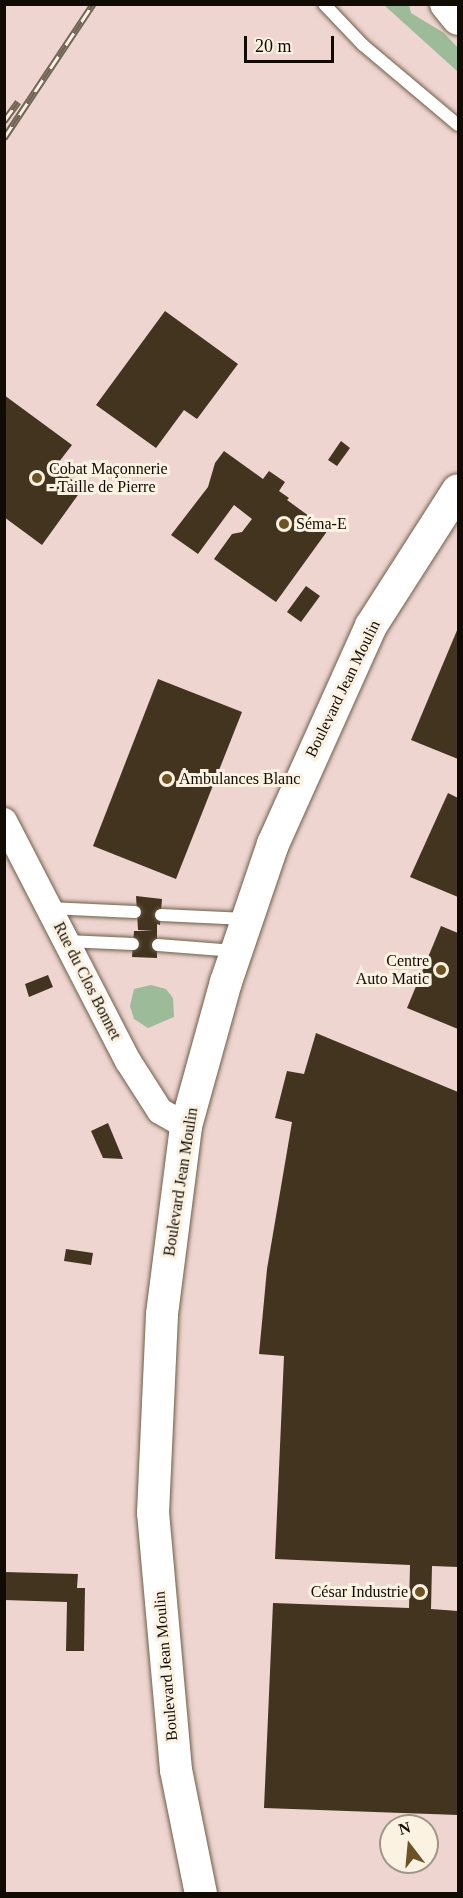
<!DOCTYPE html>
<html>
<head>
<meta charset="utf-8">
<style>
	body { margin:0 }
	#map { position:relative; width:463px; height:1898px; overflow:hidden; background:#f5e3c8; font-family:"Times New Roman",serif }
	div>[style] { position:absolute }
	.industrial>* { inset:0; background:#efd5d0 }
	.forest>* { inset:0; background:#9cbb98 }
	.building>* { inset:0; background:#42341e }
	.roads { filter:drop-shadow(0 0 2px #6e5f47) drop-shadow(0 0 2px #6e5f47) }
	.service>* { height:12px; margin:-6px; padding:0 6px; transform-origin:6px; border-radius:6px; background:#fff }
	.minor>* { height:26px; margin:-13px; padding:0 13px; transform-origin:13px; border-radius:13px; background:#fff }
	.tertiary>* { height:32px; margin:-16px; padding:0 16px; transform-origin:16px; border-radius:16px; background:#fff }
	.rail>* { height:7px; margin-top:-3.5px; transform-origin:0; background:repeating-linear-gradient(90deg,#fcf2e1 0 14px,#706656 0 28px); box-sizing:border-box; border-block:2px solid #706656 }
	.dots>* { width:16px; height:16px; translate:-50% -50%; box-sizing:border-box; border:3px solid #fcf2e1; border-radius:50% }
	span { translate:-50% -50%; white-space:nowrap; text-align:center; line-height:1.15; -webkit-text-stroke:6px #fcf2e1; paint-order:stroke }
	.poi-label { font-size:16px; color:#100b03 }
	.left { translate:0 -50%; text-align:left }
	.right { translate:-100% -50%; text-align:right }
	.street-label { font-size:16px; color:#100b03 }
	.frame { position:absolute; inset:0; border:6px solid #100b03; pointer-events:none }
	.north { position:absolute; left:379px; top:1814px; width:60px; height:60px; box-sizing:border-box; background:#fcf2e1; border:2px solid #9e9688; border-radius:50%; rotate:344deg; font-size:16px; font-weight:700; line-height:24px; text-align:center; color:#100b03 }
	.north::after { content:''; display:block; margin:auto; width:21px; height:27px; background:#6b5324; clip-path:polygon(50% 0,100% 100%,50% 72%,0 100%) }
	.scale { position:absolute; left:244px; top:36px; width:90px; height:27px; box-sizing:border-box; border:3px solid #100b03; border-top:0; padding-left:8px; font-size:18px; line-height:21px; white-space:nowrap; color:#100b03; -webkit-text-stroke:4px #fcf2e1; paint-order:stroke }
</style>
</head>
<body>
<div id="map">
	<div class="industrial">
		<div style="clip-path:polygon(evenodd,5px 5px,458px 5px,458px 1893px,5px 1894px,5px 5px,391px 1826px,427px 1826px,427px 1862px,391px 1862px,391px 1826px)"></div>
	</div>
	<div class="forest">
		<div style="clip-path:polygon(384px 5px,409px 5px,411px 13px,444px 33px,458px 48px,458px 72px)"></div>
		<div style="clip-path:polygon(151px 985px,166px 989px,173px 998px,174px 1017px,148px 1028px,134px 1019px,130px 1006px,134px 989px)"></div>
	</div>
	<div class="building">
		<div style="clip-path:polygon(165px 311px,238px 364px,197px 419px,184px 410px,156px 448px,96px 405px)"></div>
		<div style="clip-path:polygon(4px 395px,72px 445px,55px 467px,83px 488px,42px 545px,4px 517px)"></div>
		<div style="clip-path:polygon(341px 441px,350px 448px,337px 466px,328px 460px)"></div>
		<div style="clip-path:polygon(224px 451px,263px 479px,269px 471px,285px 482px,279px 491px,289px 498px,287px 500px,328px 530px,276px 602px,214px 559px,232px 534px,242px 532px,252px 519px,234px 505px,198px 554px,171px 535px,208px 487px,215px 463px)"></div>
		<div style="clip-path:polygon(306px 586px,320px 596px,301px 622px,287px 612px)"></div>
		<div style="clip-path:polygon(458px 628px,458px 759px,411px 740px)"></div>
		<div style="clip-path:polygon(158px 679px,242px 712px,176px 879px,93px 846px)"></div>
		<div style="clip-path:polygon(448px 793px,458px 798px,458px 897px,410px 877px)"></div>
		<div style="clip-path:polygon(136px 896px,162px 899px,160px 925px,157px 924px,157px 958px,132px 957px,134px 931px,153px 931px,138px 930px)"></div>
		<div style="clip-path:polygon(441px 926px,458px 933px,458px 1029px,407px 1008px)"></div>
		<div style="clip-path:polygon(48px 975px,53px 987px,29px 997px,25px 984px)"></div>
		<div style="clip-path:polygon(316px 1033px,458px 1092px,458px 1567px,432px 1566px,431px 1609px,458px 1611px,458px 1815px,264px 1808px,273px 1603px,409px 1608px,410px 1565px,275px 1559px,284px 1356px,259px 1354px,267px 1269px,292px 1122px,275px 1118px,287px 1071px,304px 1074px)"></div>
		<div style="clip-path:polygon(108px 1123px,123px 1159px,103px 1158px,91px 1131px)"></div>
		<div style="clip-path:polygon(66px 1249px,93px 1253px,91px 1265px,64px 1261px)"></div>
		<div style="clip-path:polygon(4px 1572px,78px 1574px,77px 1588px,85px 1588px,84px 1651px,66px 1651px,67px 1602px,4px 1600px)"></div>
	</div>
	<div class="roads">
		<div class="service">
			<div style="left:324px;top:4px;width:57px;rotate:46.4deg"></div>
			<div style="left:363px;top:45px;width:124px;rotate:40.1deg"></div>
			<div style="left:49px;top:908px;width:86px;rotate:2.7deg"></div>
			<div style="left:161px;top:915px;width:85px;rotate:2.7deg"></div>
			<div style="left:66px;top:941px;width:67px;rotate:2.6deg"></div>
			<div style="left:158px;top:945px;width:77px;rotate:4.5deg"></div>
		</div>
		<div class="minor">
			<div style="left:4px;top:821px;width:270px;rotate:62.7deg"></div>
			<div style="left:128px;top:1061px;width:59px;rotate:57.4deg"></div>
			<div style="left:160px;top:1111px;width:30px;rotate:30deg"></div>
		</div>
		<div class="tertiary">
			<div style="left:446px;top:4px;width:19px;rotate:51deg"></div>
			<div style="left:201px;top:1894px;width:126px;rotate:-101.4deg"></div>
			<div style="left:176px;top:1770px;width:258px;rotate:-95.1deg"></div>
			<div style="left:153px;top:1513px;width:199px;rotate:-87.4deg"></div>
			<div style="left:162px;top:1314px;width:190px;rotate:-82.7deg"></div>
			<div style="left:186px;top:1126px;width:149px;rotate:-74.5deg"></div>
			<div style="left:226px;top:982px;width:146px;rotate:-71.2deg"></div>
			<div style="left:273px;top:844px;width:239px;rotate:-65.8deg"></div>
			<div style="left:371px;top:626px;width:161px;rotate:-57.4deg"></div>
		</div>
	</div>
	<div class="rail">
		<div style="left:4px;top:121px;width:24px;rotate:-54deg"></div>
		<div style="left:4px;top:138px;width:161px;rotate:-56.4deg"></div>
	</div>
	<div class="dots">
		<div style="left:37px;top:478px;background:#6b5324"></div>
		<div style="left:284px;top:524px;background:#6b5324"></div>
		<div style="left:167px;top:779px;background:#6b5324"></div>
		<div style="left:441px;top:970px;background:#6b5324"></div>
		<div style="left:420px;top:1592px;background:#6b5324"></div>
	</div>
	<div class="poi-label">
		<span class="left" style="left:49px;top:478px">Cobat Maçonnerie<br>- Taille de Pierre</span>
		<span class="left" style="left:296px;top:524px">Séma-E</span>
		<span class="left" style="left:179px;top:779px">Ambulances Blanc</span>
		<span class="right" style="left:429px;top:970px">Centre<br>Auto Matic</span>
		<span class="right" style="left:408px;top:1592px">César Industrie</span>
	</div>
	<div class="street-label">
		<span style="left:343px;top:689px;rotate:-64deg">Boulevard Jean Moulin</span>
		<span style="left:87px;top:981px;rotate:63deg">Rue du Clos Bonnet</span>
		<span style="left:181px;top:1182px;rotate:-81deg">Boulevard Jean Moulin</span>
		<span style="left:166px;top:1666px;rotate:-95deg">Boulevard Jean Moulin</span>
	</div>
	<div class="frame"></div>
	<div class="north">N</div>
	<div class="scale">20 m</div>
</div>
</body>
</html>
